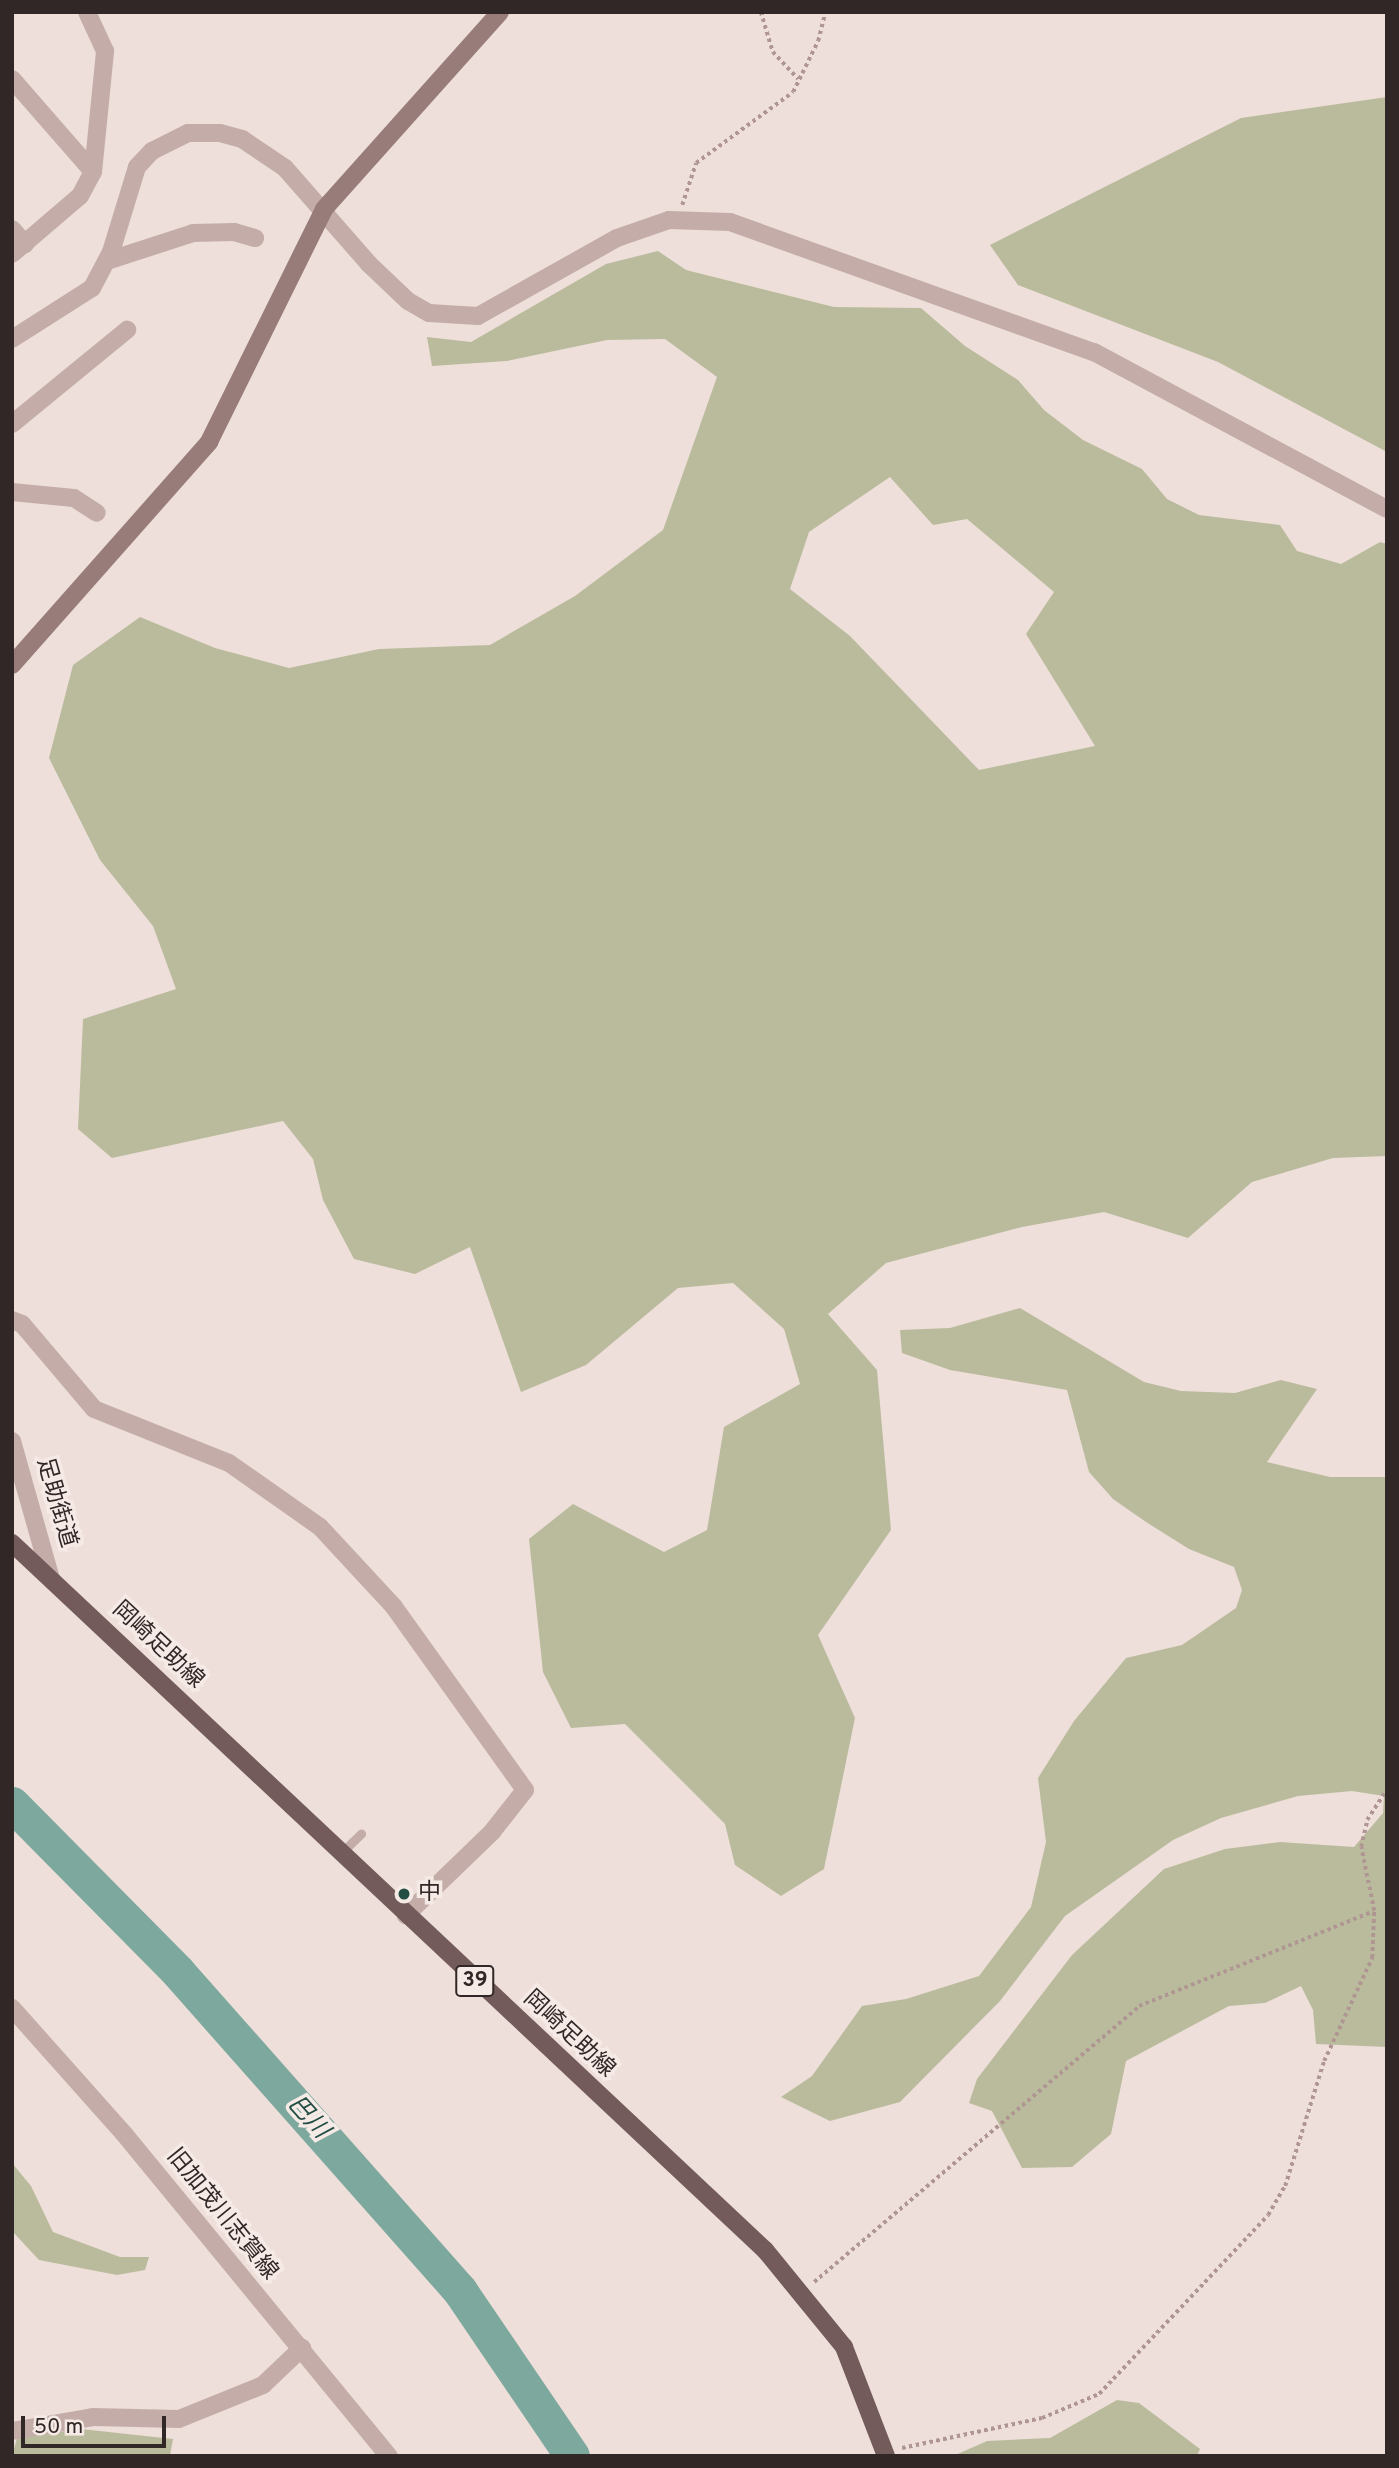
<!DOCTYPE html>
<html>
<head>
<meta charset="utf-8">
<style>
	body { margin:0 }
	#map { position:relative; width:1399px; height:2468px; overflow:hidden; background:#eedfda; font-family:Overpass,"Noto Sans JP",sans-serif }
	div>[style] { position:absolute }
	.green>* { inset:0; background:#babb9c }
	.river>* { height:35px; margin:-17.5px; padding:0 17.5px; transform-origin:17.5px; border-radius:17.5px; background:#7da89d }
	.path>* { height:3.5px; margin-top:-1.75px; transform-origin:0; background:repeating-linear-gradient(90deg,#b09692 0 3.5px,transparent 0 7px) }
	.lane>* { height:9px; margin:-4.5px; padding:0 4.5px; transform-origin:4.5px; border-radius:4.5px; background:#c4ada8 }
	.street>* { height:18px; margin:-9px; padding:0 9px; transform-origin:9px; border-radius:9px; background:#c4ada8 }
	.secondary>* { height:18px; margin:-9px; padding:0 9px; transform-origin:9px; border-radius:9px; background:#987c7a }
	.primary>* { height:18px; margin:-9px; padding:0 9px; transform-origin:9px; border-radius:9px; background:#725b5a }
	.dots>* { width:19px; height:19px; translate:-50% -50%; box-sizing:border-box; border:4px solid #f6eae6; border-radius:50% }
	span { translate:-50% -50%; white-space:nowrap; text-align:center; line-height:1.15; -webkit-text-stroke:7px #f6eae6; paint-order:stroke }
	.shield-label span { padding:2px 5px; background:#f6eae6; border:2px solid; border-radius:5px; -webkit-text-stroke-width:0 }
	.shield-label { font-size:21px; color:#322727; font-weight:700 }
	.street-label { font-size:23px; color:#322727 }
	.poi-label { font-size:23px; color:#322727 }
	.left { translate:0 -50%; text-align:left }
	.water-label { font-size:24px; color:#224e44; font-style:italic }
	.frame { position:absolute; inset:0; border:14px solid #322727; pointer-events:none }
	.scale { position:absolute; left:21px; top:2416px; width:145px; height:32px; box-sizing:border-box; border:4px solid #322727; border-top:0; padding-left:9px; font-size:21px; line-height:24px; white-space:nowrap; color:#322727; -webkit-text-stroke:5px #f6eae6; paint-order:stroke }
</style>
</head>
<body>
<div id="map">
	<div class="green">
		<div style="clip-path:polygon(1387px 97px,1387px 452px,1218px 362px,1018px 285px,990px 245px,1241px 118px)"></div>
		<div style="clip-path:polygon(evenodd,658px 251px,686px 270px,834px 307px,921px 308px,965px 346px,1018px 380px,1044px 410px,1083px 440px,1142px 469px,1167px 499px,1199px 515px,1280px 525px,1297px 551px,1341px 564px,1380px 542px,1387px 544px,1387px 1156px,1333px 1158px,1252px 1182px,1188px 1238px,1104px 1212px,1022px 1227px,886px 1263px,828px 1314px,877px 1370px,891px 1530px,818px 1635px,855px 1718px,824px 1869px,781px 1896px,735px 1865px,725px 1824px,625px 1724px,571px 1728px,543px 1672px,529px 1539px,573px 1504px,664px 1552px,707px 1530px,724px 1427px,800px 1384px,784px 1329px,733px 1283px,678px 1288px,586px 1365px,521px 1392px,470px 1247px,415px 1274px,354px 1259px,323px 1200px,313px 1159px,283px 1121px,112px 1158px,78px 1129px,83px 1019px,176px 989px,153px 926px,100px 860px,49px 758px,73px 665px,140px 617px,215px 648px,289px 668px,379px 649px,490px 645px,575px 596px,663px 530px,717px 377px,665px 339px,607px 340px,507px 361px,432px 366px,427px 337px,471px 342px,606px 264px,658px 251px,890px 477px,933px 525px,967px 519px,1054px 592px,1026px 634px,1095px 746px,979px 770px,850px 636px,790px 589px,809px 532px,890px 477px)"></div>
		<div style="clip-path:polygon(1020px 1308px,1144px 1382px,1181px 1391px,1235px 1393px,1281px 1380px,1317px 1389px,1267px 1462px,1330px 1477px,1387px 1477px,1387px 2047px,1316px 2044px,1313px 2010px,1301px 1986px,1265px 2003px,1229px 2006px,1126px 2061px,1111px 2134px,1072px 2167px,1022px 2168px,992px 2111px,969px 2103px,977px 2079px,1072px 1955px,1164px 1869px,1225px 1849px,1280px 1842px,1354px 1847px,1383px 1813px,1384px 1796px,1352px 1791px,1298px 1796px,1221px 1818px,1173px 1840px,1065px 1916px,1000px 2001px,900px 2102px,830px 2121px,781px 2097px,812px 2076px,862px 2006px,906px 1999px,979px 1976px,1031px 1907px,1046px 1842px,1038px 1778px,1074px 1721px,1126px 1658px,1182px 1645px,1236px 1608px,1242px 1590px,1234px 1567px,1189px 1549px,1146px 1522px,1113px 1499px,1089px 1472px,1067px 1390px,950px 1370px,902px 1353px,900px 1330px,950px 1328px)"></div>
		<div style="clip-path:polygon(12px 2163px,31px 2186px,53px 2232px,120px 2257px,149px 2257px,145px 2270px,117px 2275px,39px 2260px,12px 2231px)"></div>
		<div style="clip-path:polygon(1117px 2400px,1139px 2403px,1200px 2449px,1197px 2456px,953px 2456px,987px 2441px,1050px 2438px)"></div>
		<div style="clip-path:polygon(81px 2429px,173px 2439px,170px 2456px,12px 2456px,17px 2438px)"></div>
	</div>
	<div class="river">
		<div style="left:12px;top:1804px;width:236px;rotate:45.3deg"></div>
		<div style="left:178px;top:1972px;width:426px;rotate:48.5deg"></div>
		<div style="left:460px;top:2291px;width:199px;rotate:55.8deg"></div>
	</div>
	<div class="path">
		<div style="left:761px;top:12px;width:42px;rotate:73.3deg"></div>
		<div style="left:773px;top:52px;width:37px;rotate:47deg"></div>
		<div style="left:682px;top:205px;width:44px;rotate:-71.6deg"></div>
		<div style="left:696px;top:163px;width:120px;rotate:-36.2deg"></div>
		<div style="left:793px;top:92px;width:57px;rotate:-63.9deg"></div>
		<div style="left:818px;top:41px;width:30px;rotate:-76deg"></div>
		<div style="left:814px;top:2282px;width:426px;rotate:-40.3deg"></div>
		<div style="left:1139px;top:2006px;width:253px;rotate:-22deg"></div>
		<div style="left:902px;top:2448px;width:143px;rotate:-12.1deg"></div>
		<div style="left:1042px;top:2418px;width:62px;rotate:-22.8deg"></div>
		<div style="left:1099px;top:2394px;width:246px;rotate:-46.6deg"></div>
		<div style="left:1268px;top:2215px;width:34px;rotate:-60deg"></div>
		<div style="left:1285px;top:2186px;width:131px;rotate:-72.7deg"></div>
		<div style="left:1324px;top:2061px;width:114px;rotate:-65deg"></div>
		<div style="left:1372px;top:1958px;width:47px;rotate:-87.6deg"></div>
		<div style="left:1374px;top:1911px;width:65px;rotate:-101.5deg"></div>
		<div style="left:1361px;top:1847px;width:28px;rotate:-77deg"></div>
		<div style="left:1367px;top:1820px;width:37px;rotate:-57deg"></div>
	</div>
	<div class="lane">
		<div style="left:341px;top:1853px;width:28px;rotate:-44deg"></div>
	</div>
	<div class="street">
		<div style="left:12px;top:79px;width:123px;rotate:48.9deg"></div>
		<div style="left:12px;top:229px;width:20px;rotate:49deg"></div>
		<div style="left:12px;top:254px;width:89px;rotate:-40.5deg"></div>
		<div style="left:80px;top:196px;width:27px;rotate:-62deg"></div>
		<div style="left:93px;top:172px;width:122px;rotate:-84.3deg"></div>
		<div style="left:105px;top:51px;width:43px;rotate:-114.8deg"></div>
		<div style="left:107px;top:261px;width:90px;rotate:-18deg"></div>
		<div style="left:193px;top:233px;width:41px;rotate:-1.4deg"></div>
		<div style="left:234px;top:232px;width:22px;rotate:16deg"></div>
		<div style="left:12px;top:339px;width:95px;rotate:-32.5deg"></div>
		<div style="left:92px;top:288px;width:41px;rotate:-62.2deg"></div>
		<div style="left:111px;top:252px;width:89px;rotate:-73deg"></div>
		<div style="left:137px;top:167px;width:22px;rotate:-47deg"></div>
		<div style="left:152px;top:151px;width:40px;rotate:-26.6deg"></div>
		<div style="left:188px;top:133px;width:32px"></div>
		<div style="left:220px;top:133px;width:23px;rotate:15deg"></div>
		<div style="left:242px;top:139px;width:52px;rotate:34deg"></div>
		<div style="left:285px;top:168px;width:128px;rotate:48.8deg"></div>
		<div style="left:369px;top:264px;width:54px;rotate:43.5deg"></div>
		<div style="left:408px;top:301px;width:24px;rotate:30deg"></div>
		<div style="left:429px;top:313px;width:49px;rotate:3.5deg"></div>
		<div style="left:478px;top:316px;width:159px;rotate:-29.3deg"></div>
		<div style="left:617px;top:238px;width:55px;rotate:-19.1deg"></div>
		<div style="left:669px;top:220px;width:61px;rotate:1.9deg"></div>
		<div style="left:730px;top:222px;width:387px;rotate:19.7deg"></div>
		<div style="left:1094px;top:352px;width:332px;rotate:28.2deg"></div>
		<div style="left:12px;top:424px;width:149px;rotate:-39.3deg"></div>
		<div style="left:12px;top:492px;width:62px;rotate:5.5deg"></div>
		<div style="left:74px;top:498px;width:27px;rotate:33deg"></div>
		<div style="left:12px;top:1320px;width:11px;rotate:22deg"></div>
		<div style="left:22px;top:1324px;width:111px;rotate:49.7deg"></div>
		<div style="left:94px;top:1409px;width:145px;rotate:21.8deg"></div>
		<div style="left:229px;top:1463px;width:111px;rotate:35.1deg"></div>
		<div style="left:320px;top:1527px;width:109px;rotate:47.2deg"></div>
		<div style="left:394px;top:1607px;width:225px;rotate:54.4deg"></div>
		<div style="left:525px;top:1790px;width:53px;rotate:128.2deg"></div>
		<div style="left:492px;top:1832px;width:120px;rotate:136deg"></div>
		<div style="left:12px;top:1441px;width:143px;rotate:74.2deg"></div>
		<div style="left:12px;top:2008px;width:170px;rotate:48.3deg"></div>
		<div style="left:125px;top:2135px;width:416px;rotate:50.6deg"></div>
		<div style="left:12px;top:2431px;width:82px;rotate:-9.8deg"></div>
		<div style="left:93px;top:2417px;width:86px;rotate:1.3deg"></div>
		<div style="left:179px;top:2419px;width:91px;rotate:-22deg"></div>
		<div style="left:263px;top:2385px;width:54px;rotate:-43.5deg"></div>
	</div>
	<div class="secondary">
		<div style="left:12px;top:665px;width:298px;rotate:-48.5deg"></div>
		<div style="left:209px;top:442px;width:260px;rotate:-63.7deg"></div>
		<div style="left:324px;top:209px;width:264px;rotate:-48.2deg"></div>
	</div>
	<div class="primary">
		<div style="left:12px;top:1543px;width:1033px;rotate:43.2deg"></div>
		<div style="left:765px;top:2250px;width:125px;rotate:50.8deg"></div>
		<div style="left:844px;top:2347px;width:117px;rotate:68.9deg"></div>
	</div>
	<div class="dots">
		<div style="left:404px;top:1894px;background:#224e44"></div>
	</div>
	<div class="shield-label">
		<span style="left:475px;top:1981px">39</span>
	</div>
	<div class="street-label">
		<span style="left:55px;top:1503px;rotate:74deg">足助街道</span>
		<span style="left:157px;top:1646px;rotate:43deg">岡崎足助線</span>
		<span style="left:568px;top:2035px;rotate:43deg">岡崎足助線</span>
		<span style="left:221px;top:2215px;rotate:51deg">旧加茂川志賀線</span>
	</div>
	<div class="poi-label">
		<span class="left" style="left:418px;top:1894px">中</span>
	</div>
	<div class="water-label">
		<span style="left:307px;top:2118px;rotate:48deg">巴川</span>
	</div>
	<div class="frame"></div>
	<div class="scale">50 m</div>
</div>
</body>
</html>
